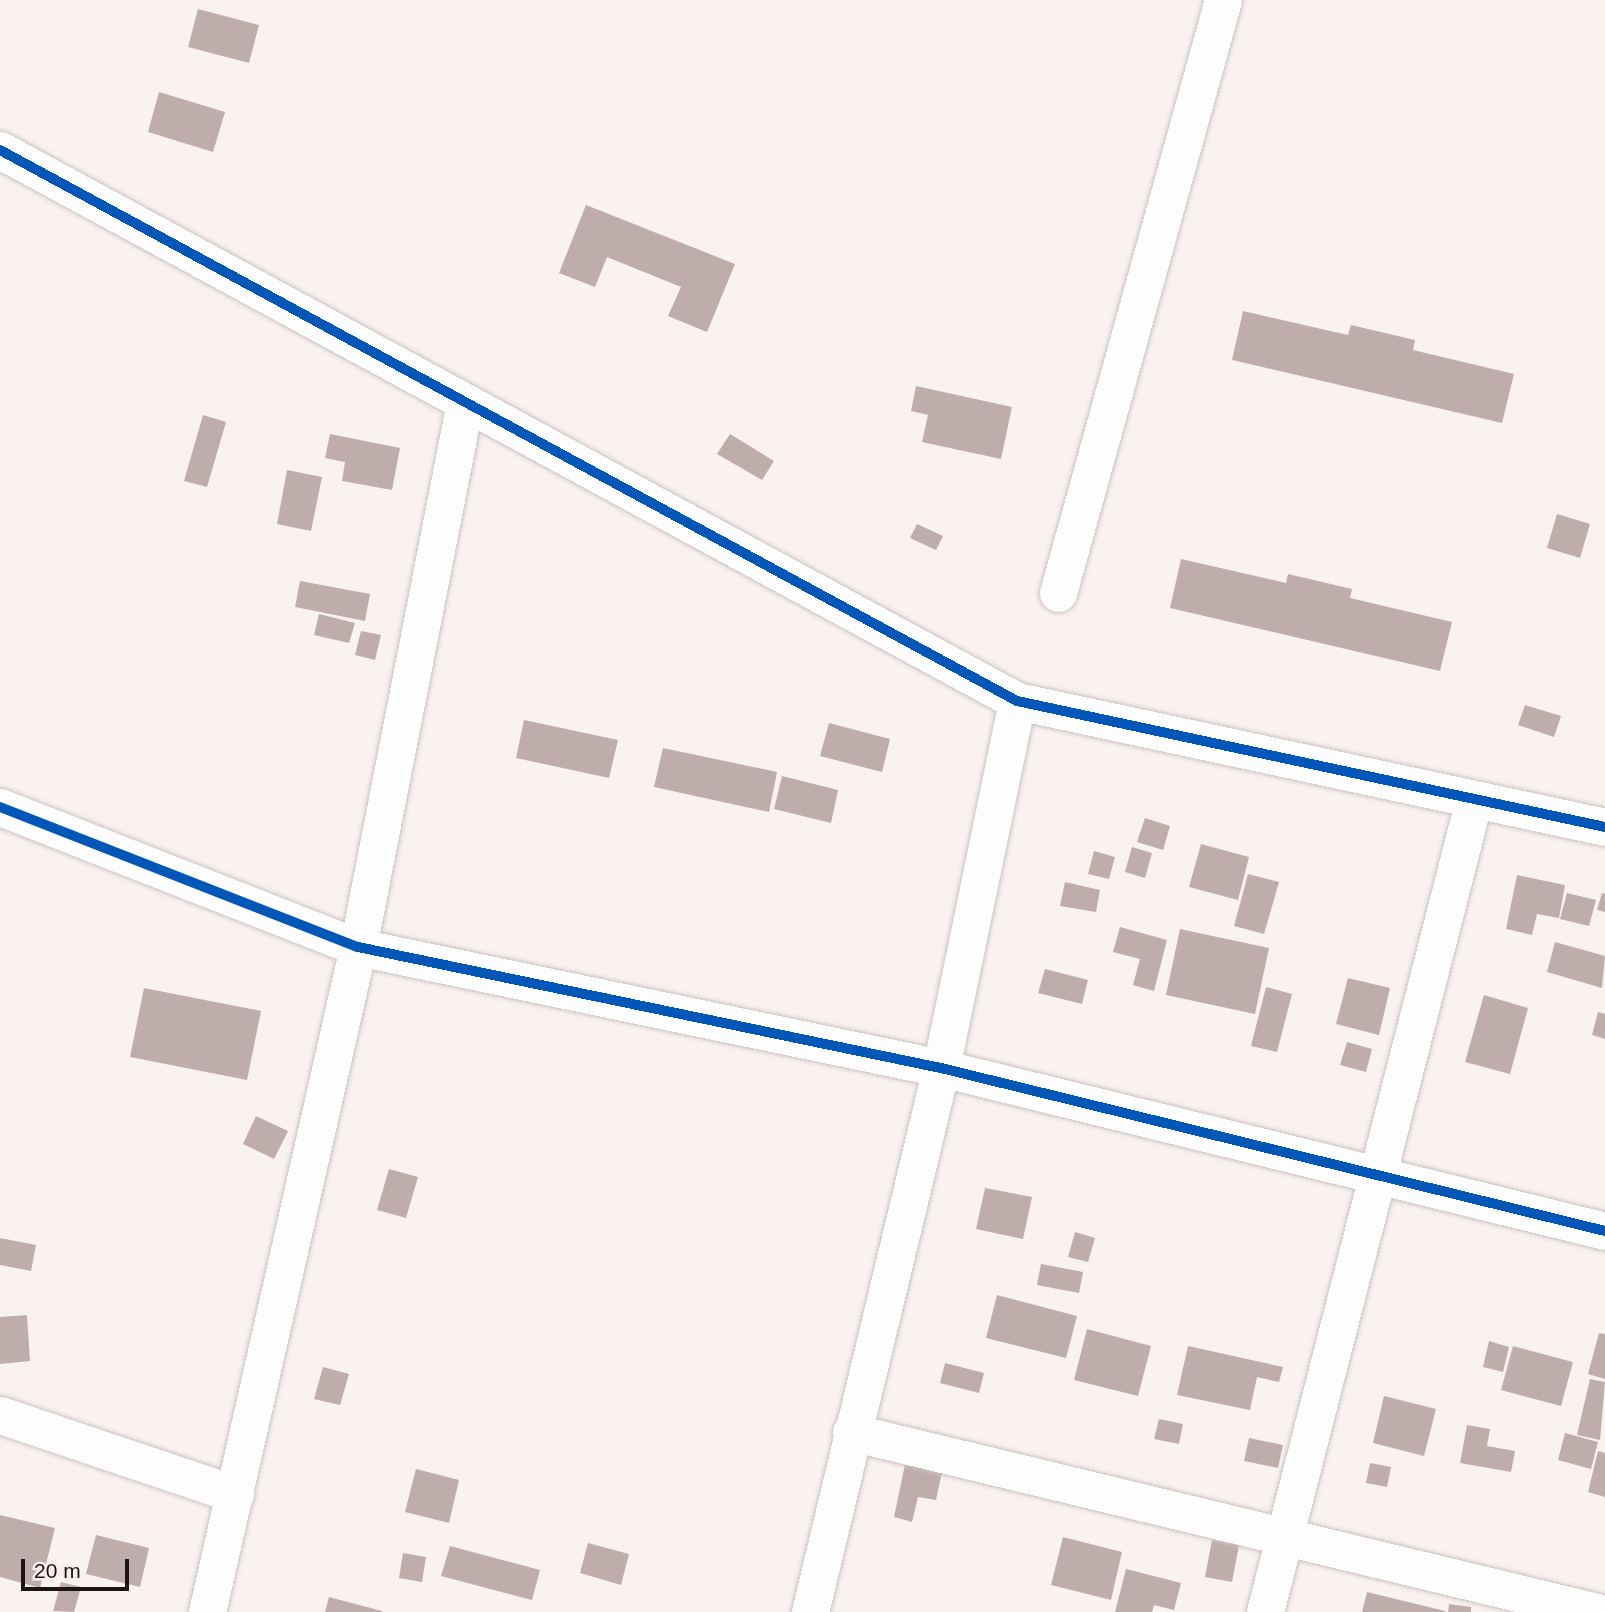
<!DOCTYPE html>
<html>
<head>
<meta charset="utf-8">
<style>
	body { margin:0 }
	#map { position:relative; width:1605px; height:1612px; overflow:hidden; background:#faf2f0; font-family:Arial,sans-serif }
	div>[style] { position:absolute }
	.building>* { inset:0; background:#bfadac }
	.roads { filter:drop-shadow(0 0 2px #cbc3c2) drop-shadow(0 0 2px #cbc3c2) }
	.street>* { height:37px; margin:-18.5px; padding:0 18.5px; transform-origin:18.5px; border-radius:18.5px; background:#fefdfd }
	.cycleway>* { height:10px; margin:-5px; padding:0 5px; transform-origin:5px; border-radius:5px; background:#0057b8 }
	span { translate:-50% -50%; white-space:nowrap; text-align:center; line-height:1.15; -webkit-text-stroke:6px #fdeeed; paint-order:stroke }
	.scale { position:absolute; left:21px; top:1559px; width:108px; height:32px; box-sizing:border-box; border:4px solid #1d1515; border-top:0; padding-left:9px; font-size:21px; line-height:24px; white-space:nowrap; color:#1d1515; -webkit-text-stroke:5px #fdeeed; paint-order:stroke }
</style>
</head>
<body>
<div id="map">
	<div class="building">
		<div style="clip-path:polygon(198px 9px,259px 25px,249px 63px,188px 47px)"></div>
		<div style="clip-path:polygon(159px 92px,225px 112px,213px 152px,148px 132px)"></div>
		<div style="clip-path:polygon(586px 205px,735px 264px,707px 332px,668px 316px,681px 287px,607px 257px,595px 287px,559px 273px)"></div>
		<div style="clip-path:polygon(1243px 311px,1348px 335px,1351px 325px,1415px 340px,1413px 350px,1514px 374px,1502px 423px,1232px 360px)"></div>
		<div style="clip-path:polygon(916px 386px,1012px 407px,1001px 459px,922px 442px,928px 415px,911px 411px)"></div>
		<div style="clip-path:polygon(203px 415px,226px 422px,207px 487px,184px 481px)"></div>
		<div style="clip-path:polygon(330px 434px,400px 448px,392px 490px,342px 481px,345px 462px,325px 458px)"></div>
		<div style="clip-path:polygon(730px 434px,774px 461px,762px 480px,717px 454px)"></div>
		<div style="clip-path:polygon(287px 470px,322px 477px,311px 531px,277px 524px)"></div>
		<div style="clip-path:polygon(1557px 514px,1590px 524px,1580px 558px,1547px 548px)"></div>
		<div style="clip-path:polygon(917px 524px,943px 536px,936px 550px,910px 538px)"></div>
		<div style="clip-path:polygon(1181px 559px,1286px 583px,1288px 574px,1352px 589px,1350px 598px,1452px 622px,1440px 671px,1170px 608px)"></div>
		<div style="clip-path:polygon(300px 581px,370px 594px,365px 621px,295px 607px)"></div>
		<div style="clip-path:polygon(319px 614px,355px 623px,349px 643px,314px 635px)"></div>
		<div style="clip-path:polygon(361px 631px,381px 635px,375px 660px,355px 655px)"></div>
		<div style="clip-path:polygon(1525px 705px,1561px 716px,1554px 737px,1518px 725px)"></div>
		<div style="clip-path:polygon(524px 720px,618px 740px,609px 778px,516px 758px)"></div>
		<div style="clip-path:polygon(829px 723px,890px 739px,882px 772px,820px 756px)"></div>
		<div style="clip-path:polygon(663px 748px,777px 772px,769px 812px,654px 787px)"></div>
		<div style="clip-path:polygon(782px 776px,838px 790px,831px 823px,774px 809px)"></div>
		<div style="clip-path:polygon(1145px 818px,1170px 826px,1163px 850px,1137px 842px)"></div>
		<div style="clip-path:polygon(1201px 844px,1249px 857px,1238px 900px,1189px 887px)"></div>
		<div style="clip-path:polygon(1132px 847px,1152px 853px,1145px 878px,1125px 872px)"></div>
		<div style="clip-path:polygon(1094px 851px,1115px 857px,1109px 879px,1088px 874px)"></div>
		<div style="clip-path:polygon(1248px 874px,1279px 882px,1264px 934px,1234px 926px)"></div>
		<div style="clip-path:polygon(1517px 875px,1565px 885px,1559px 918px,1537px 914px,1532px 935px,1506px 929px)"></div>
		<div style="clip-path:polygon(1065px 882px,1100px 890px,1096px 912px,1060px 906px)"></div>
		<div style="clip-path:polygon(1567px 893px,1596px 900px,1589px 926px,1560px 919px)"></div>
		<div style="clip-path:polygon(1602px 893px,1605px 894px,1605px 912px,1597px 910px)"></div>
		<div style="clip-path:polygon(1120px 927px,1167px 940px,1154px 991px,1133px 985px,1140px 959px,1113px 952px)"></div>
		<div style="clip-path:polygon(1180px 929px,1269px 948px,1255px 1014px,1166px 995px)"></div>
		<div style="clip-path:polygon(1555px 942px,1605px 956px,1602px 988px,1547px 972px)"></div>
		<div style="clip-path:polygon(1045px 969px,1088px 980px,1082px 1004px,1038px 993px)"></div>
		<div style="clip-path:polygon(1348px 978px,1390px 988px,1379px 1035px,1336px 1024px)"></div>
		<div style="clip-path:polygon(1266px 987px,1292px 994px,1277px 1052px,1251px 1046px)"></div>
		<div style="clip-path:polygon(144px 988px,261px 1011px,247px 1080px,130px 1057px)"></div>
		<div style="clip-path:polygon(1484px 995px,1528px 1008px,1510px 1074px,1465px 1062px)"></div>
		<div style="clip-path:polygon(1598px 1012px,1605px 1014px,1605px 1039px,1592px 1035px)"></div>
		<div style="clip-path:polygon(1347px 1042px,1372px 1049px,1366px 1072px,1340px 1065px)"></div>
		<div style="clip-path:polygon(256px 1116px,288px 1131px,274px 1159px,243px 1144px)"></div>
		<div style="clip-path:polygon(389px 1169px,418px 1177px,406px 1218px,377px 1210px)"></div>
		<div style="clip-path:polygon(985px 1188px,1032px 1197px,1023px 1239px,976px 1229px)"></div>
		<div style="clip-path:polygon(1075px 1232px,1095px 1238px,1088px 1262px,1068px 1257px)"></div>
		<div style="clip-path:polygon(0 1238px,36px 1245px,31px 1271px,0 1265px)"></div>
		<div style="clip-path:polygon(1041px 1264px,1083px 1272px,1079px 1293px,1037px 1285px)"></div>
		<div style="clip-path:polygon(997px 1295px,1077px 1316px,1066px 1358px,986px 1338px)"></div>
		<div style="clip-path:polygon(27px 1315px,30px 1361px,0 1364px,0 1317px)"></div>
		<div style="clip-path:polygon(1087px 1329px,1151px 1346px,1138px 1396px,1074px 1380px)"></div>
		<div style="clip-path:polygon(1599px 1333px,1605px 1334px,1605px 1379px,1588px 1374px)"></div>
		<div style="clip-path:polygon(1489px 1341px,1509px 1347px,1503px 1372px,1483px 1367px)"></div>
		<div style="clip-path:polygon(1188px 1346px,1283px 1367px,1279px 1382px,1257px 1377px,1250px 1410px,1177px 1395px)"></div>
		<div style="clip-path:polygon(1513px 1346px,1573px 1362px,1561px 1406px,1501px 1390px)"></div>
		<div style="clip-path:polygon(945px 1363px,984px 1373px,979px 1393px,940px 1383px)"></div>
		<div style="clip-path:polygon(323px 1367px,349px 1374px,340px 1405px,314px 1399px)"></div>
		<div style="clip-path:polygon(1590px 1379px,1605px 1382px,1600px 1440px,1577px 1435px)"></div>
		<div style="clip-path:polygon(1384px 1396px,1436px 1409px,1424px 1456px,1373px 1443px)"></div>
		<div style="clip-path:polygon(1159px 1419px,1183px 1424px,1179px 1444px,1154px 1439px)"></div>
		<div style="clip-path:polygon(1467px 1425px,1490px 1429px,1487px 1446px,1515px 1451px,1511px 1472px,1460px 1463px)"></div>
		<div style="clip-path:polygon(1565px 1433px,1598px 1442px,1591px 1469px,1558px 1460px)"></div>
		<div style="clip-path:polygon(1249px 1438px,1283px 1445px,1278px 1468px,1244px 1461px)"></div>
		<div style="clip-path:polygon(908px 1450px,945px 1458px,936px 1500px,918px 1497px,912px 1522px,894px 1517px)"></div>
		<div style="clip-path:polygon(1598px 1451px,1605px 1453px,1605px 1497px,1588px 1492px)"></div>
		<div style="clip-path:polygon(1370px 1463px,1391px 1467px,1387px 1487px,1366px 1483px)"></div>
		<div style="clip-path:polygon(416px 1469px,459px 1480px,449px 1523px,405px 1512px)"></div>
		<div style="clip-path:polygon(0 1515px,55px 1528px,40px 1588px,0 1577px)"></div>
		<div style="clip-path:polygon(96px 1535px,149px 1548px,140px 1587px,86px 1574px)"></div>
		<div style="clip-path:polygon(1063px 1537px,1122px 1552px,1111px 1600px,1051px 1585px)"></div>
		<div style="clip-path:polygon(1212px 1540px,1239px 1545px,1232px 1582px,1205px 1577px)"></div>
		<div style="clip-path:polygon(588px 1543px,629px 1554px,621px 1585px,580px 1573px)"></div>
		<div style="clip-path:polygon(450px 1546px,540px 1570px,532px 1600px,441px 1576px)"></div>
		<div style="clip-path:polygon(403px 1553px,426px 1557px,422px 1582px,399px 1578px)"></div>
		<div style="clip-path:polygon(1126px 1569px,1181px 1583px,1174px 1610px,1154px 1605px,1152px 1612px,1115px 1612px)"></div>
		<div style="clip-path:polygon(61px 1582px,81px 1587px,74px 1612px,53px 1611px)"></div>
		<div style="clip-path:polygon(1367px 1592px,1445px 1611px,1445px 1612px,1362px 1612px)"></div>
		<div style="clip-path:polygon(329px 1597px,382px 1611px,382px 1612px,325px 1612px)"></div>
		<div style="clip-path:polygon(1449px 1604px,1471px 1607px,1471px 1612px,1448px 1612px)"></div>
	</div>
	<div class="roads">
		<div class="street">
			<div style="left:0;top:150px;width:1157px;rotate:28.45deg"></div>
			<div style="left:1017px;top:701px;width:601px;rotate:12.09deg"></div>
			<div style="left:1058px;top:593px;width:616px;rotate:-74.45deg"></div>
			<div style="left:0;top:807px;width:384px;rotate:21.4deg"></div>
			<div style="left:358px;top:947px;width:595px;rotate:11.73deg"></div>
			<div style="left:941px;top:1068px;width:684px;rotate:13.79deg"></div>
			<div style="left:0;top:1415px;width:248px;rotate:18.6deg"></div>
			<div style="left:851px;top:1432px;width:767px;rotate:13.57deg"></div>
			<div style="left:207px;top:1612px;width:682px;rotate:-77.21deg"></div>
			<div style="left:358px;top:947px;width:555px;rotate:-78.89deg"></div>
			<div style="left:810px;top:1612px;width:560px;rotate:-76.46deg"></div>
			<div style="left:941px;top:1068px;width:375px;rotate:-78.3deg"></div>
			<div style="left:1265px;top:1612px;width:839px;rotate:-75.58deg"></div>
		</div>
	</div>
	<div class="cycleway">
		<div style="left:0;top:150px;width:1157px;rotate:28.45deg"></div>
		<div style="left:1017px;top:701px;width:601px;rotate:12.09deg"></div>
		<div style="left:0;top:807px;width:384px;rotate:21.4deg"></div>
		<div style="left:358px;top:947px;width:595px;rotate:11.73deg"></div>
		<div style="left:941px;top:1068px;width:684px;rotate:13.79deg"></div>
	</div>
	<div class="scale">20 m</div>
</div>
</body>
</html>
